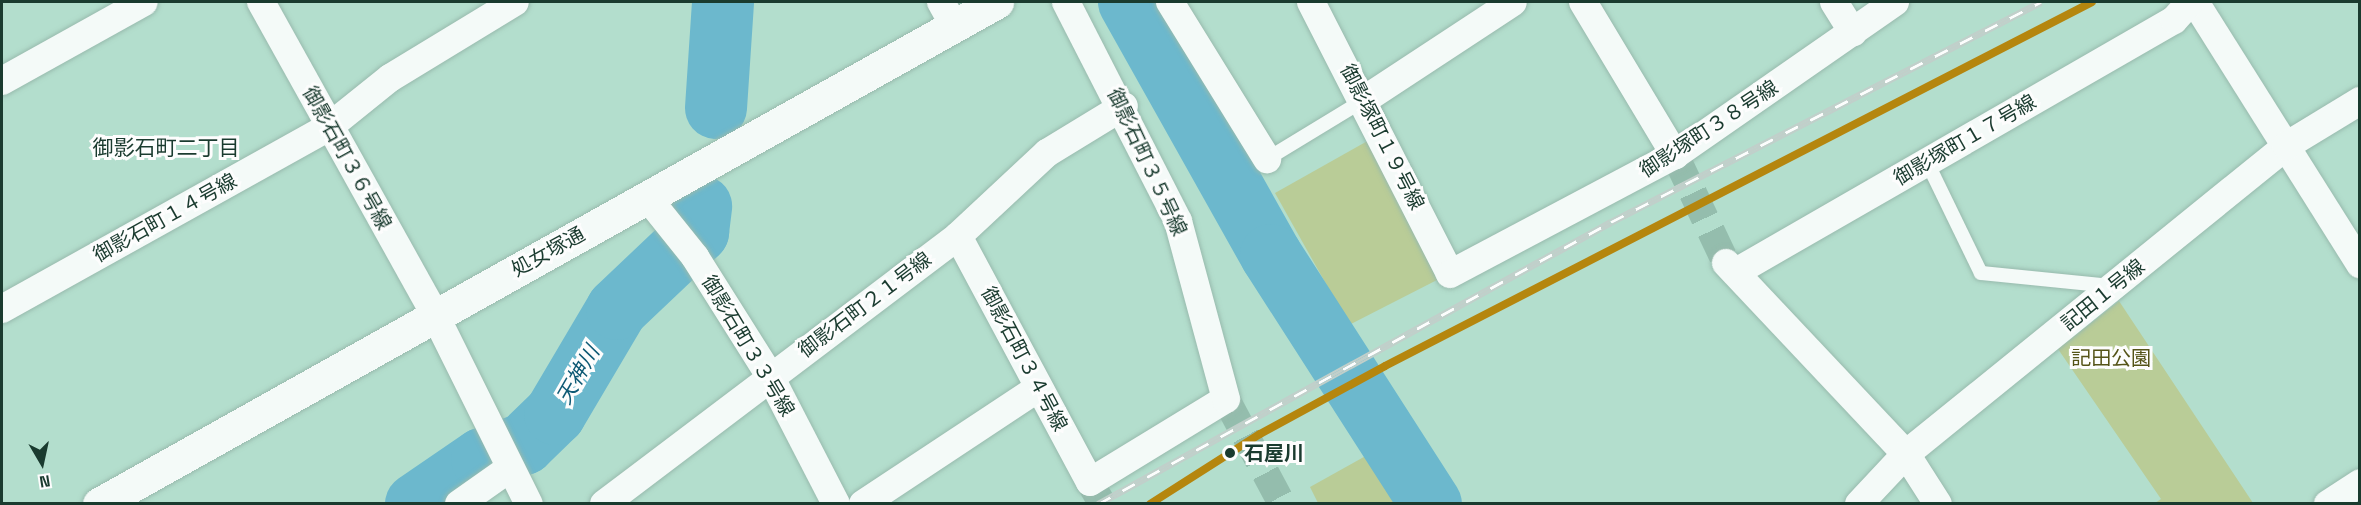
<!DOCTYPE html>
<html>
<head>
<meta charset="utf-8">
<style>
	body { margin:0 }
	#map { position:relative; width:2361px; height:505px; overflow:hidden; background:#b3decd; font-family:"Space Grotesk","Noto Sans JP",sans-serif }
	div>[style] { position:absolute }
	.green>* { inset:0; background:#b9cc97 }
	.river>* { height:62px; margin:-31px; padding:0 31px; transform-origin:31px; border-radius:31px; background:#6cb8cd }
	.minor-tunnel>* { height:28px; margin-top:-14px; transform-origin:0; background:repeating-linear-gradient(90deg,#94bdad 0 28px,transparent 0 42px) }
	.roads { filter:drop-shadow(0 0 2px #98baad) drop-shadow(0 0 2px #98baad) }
	.service>* { height:14px; margin:-7px; padding:0 7px; transform-origin:7px; border-radius:7px; background:#f4faf8 }
	.minor>* { height:28px; margin:-14px; padding:0 14px; transform-origin:14px; border-radius:14px; background:#f4faf8 }
	.tertiary>* { height:33px; margin:-16.5px; padding:0 16.5px; transform-origin:16.5px; border-radius:16.5px; background:#f4faf8 }
	.rail>* { height:7px; margin-top:-3.5px; transform-origin:0; background:repeating-linear-gradient(90deg,#fdfdfd 0 14px,#c1cfca 0 28px); box-sizing:border-box; border-block:2px solid #c1cfca }
	.rail-1>* { height:8px; margin:-4px; padding:0 4px; transform-origin:4px; border-radius:4px; background:#b5860e }
	.dots>* { width:16px; height:16px; translate:-50% -50%; box-sizing:border-box; border:3px solid #fdfdfd; border-radius:50% }
	span { translate:-50% -50%; white-space:nowrap; text-align:center; line-height:1.15; -webkit-text-stroke:6px #fdfdfd; paint-order:stroke }
	.street-label { font-size:20px; color:#1a3b2f }
	.park-label { font-size:20px; color:#555418 }
	.stop-label { font-size:20px; color:#1a3b2f; font-weight:700 }
	.left { translate:0 -50%; text-align:left }
	.neighbourhood-label { font-size:21px; color:#1a3b2f }
	.water-label { font-size:21px; color:#0f5a75; font-style:italic }
	.frame { position:absolute; inset:0; border:3px solid #1a3b2f; pointer-events:none }
	.north { position:absolute; left:12px; top:433px; width:60px; height:60px; -webkit-text-stroke:4px #fdfdfd; paint-order:stroke; rotate:171deg; font-size:16px; font-weight:700; line-height:24px; text-align:center; color:#1a3b2f }
	.north::after { content:''; display:block; margin:auto; width:21px; height:27px; background:#1a3b2f; clip-path:polygon(50% 0,100% 100%,50% 72%,0 100%) }
</style>
</head>
<body>
<div id="map">
	<div class="green">
		<div style="clip-path:polygon(1371px 139px,1437px 280px,1349px 325px,1275px 193px)"></div>
		<div style="clip-path:polygon(2119px 301px,2253px 503px,2155px 503px,2161px 499px,2058px 349px)"></div>
		<div style="clip-path:polygon(1371px 453px,1399px 503px,1318px 503px,1310px 487px)"></div>
	</div>
	<div class="river">
		<div style="left:1129px;top:2px;width:290px;rotate:60.7deg"></div>
		<div style="left:1271px;top:255px;width:296px;rotate:57.3deg"></div>
		<div style="left:716px;top:108px;width:106px;rotate:-86.2deg"></div>
		<div style="left:416px;top:504px;width:80px;rotate:-34.3deg"></div>
		<div style="left:482px;top:459px;width:45px;rotate:-19.7deg"></div>
		<div style="left:524px;top:444px;width:43px;rotate:-44.1deg"></div>
		<div style="left:555px;top:414px;width:122px;rotate:-59.4deg"></div>
		<div style="left:617px;top:309px;width:112px;rotate:-43.5deg"></div>
		<div style="left:698px;top:232px;width:26px;rotate:-83deg"></div>
	</div>
	<div class="minor-tunnel">
		<div style="left:1675px;top:155px;width:119px;rotate:64.7deg"></div>
		<div style="left:1226px;top:399px;width:119px;rotate:61.9deg"></div>
		<div style="left:1090px;top:482px;width:25px;rotate:61deg"></div>
	</div>
	<div class="roads">
		<div class="service">
			<div style="left:1267px;top:159px;width:114px;rotate:-31.3deg"></div>
			<div style="left:1927px;top:162px;width:123px;rotate:64.1deg"></div>
			<div style="left:1981px;top:273px;width:131px;rotate:5.7deg"></div>
		</div>
		<div class="minor">
			<div style="left:261px;top:2px;width:358px;rotate:60.9deg"></div>
			<div style="left:435px;top:315px;width:211px;rotate:63.6deg"></div>
			<div style="left:941px;top:2px;width:29px;rotate:61deg"></div>
			<div style="left:1170px;top:2px;width:185px;rotate:58.3deg"></div>
			<div style="left:1311px;top:2px;width:305px;rotate:62.9deg"></div>
			<div style="left:1450px;top:274px;width:255px;rotate:-27.9deg"></div>
			<div style="left:1675px;top:155px;width:268px;rotate:-34.8deg"></div>
			<div style="left:1583px;top:2px;width:179px;rotate:59deg"></div>
			<div style="left:1834px;top:2px;width:36px;rotate:58deg"></div>
			<div style="left:2195px;top:2px;width:310px;rotate:57.8deg"></div>
			<div style="left:2px;top:81px;width:162px;rotate:-29.1deg"></div>
			<div style="left:1364px;top:100px;width:178px;rotate:-33.3deg"></div>
			<div style="left:647px;top:197px;width:77px;rotate:51.3deg"></div>
			<div style="left:695px;top:257px;width:141px;rotate:57.8deg"></div>
			<div style="left:770px;top:376px;width:144px;rotate:62.7deg"></div>
			<div style="left:958px;top:236px;width:279px;rotate:61.8deg"></div>
			<div style="left:1090px;top:482px;width:159px;rotate:-31.4deg"></div>
			<div style="left:1226px;top:399px;width:184px;rotate:-105.1deg"></div>
			<div style="left:1178px;top:221px;width:246px;rotate:-117.1deg"></div>
			<div style="left:1726px;top:263px;width:262px;rotate:46.7deg"></div>
			<div style="left:1906px;top:454px;width:59px;rotate:57.4deg"></div>
			<div style="left:1736px;top:272px;width:505px;rotate:-29.91deg"></div>
			<div style="left:2174px;top:20px;width:24px;rotate:-48deg"></div>
			<div style="left:2px;top:309px;width:374px;rotate:-29.1deg"></div>
			<div style="left:329px;top:127px;width:78px;rotate:-38.8deg"></div>
			<div style="left:390px;top:78px;width:146px;rotate:-31.3deg"></div>
			<div style="left:459px;top:504px;width:62px;rotate:-35.2deg"></div>
			<div style="left:604px;top:504px;width:444px;rotate:-37.1deg"></div>
			<div style="left:958px;top:236px;width:122px;rotate:-43deg"></div>
			<div style="left:1047px;top:153px;width:90px;rotate:-31.4deg"></div>
			<div style="left:863px;top:504px;width:210px;rotate:-33.5deg"></div>
			<div style="left:1859px;top:504px;width:69px;rotate:-46.8deg"></div>
			<div style="left:1906px;top:454px;width:489px;rotate:-39deg"></div>
			<div style="left:2286px;top:146px;width:87px;rotate:-31.3deg"></div>
			<div style="left:2328px;top:504px;width:38px;rotate:-33deg"></div>
		</div>
		<div class="tertiary">
			<div style="left:99px;top:504px;width:1029px;rotate:-29.21deg"></div>
		</div>
	</div>
	<div class="rail">
		<div style="left:1098px;top:504px;width:585px;rotate:-28.8deg"></div>
		<div style="left:1611px;top:222px;width:483px;rotate:-27.1deg"></div>
	</div>
	<div class="rail-1">
		<div style="left:1150px;top:504px;width:130px;rotate:-32.5deg"></div>
		<div style="left:1260px;top:434px;width:142px;rotate:-28.5deg"></div>
		<div style="left:1385px;top:366px;width:795px;rotate:-27.24deg"></div>
	</div>
	<div class="dots">
		<div style="left:1230px;top:453px;background:#1a3b2f"></div>
	</div>
	<div class="street-label">
		<span style="left:1709px;top:129px;rotate:-33deg">御影塚町３８号線</span>
		<span style="left:1382px;top:137px;rotate:63deg">御影塚町１９号線</span>
		<span style="left:1965px;top:140px;rotate:-30deg">御影塚町１７号線</span>
		<span style="left:347px;top:158px;rotate:61deg">御影石町３６号線</span>
		<span style="left:1147px;top:162px;rotate:65deg">御影石町３５号線</span>
		<span style="left:165px;top:218px;rotate:-29deg">御影石町１４号線</span>
		<span style="left:548px;top:252px;rotate:-29deg">処女塚通</span>
		<span style="left:2103px;top:295px;rotate:-39deg">記田１号線</span>
		<span style="left:865px;top:305px;rotate:-37deg">御影石町２１号線</span>
		<span style="left:748px;top:346px;rotate:59deg">御影石町３３号線</span>
		<span style="left:1024px;top:359px;rotate:62deg">御影石町３４号線</span>
	</div>
	<div class="park-label">
		<span style="left:2111px;top:358px">記田公園</span>
	</div>
	<div class="stop-label">
		<span class="left" style="left:1244px;top:453px">石屋川</span>
	</div>
	<div class="neighbourhood-label">
		<span style="left:166px;top:148px">御影石町二丁目</span>
	</div>
	<div class="water-label">
		<span style="left:578px;top:375px;rotate:-60deg">天神川</span>
	</div>
	<div class="frame"></div>
	<div class="north">N</div>
</div>
</body>
</html>
